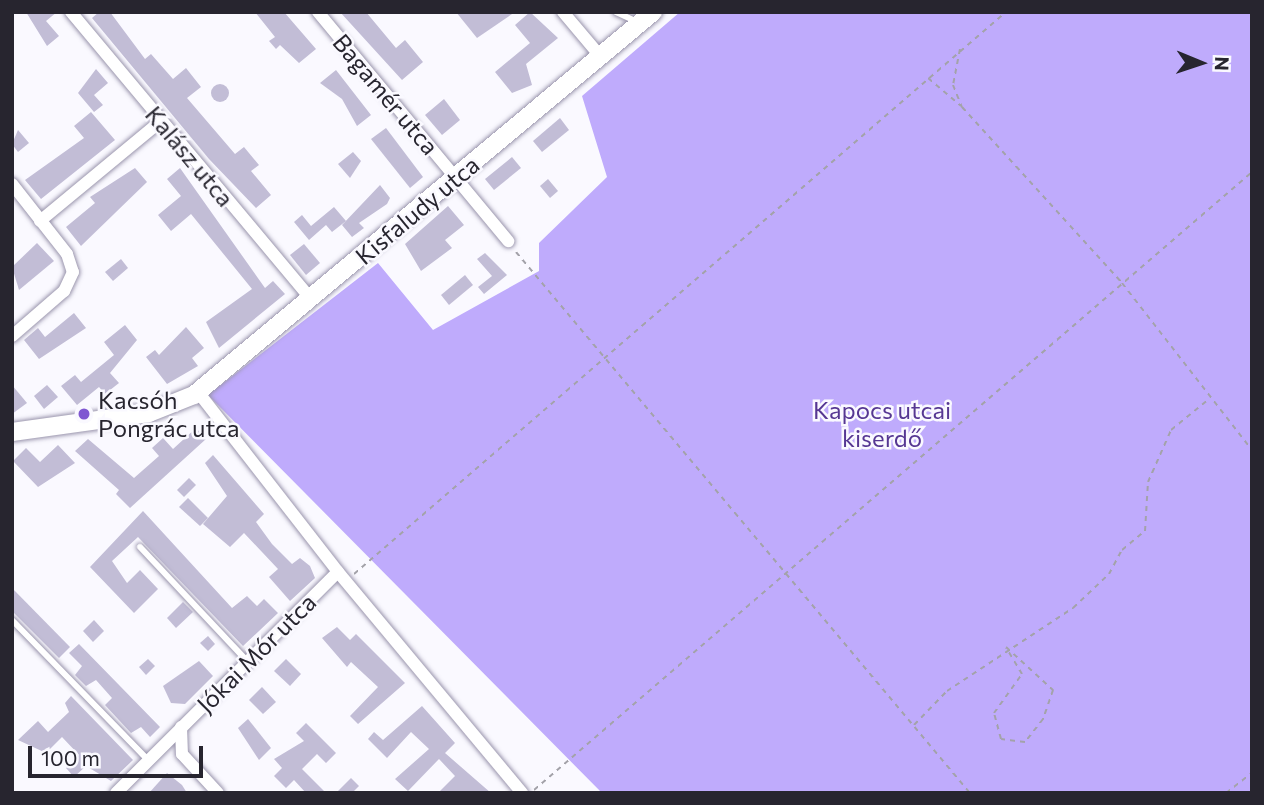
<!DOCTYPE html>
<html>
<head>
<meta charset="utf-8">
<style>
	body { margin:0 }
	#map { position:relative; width:1264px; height:805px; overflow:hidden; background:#faf9ff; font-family:Commissioner,sans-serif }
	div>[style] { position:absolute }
	.forest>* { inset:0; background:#bfabfc }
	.building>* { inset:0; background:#c2bdd6 }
	.round { border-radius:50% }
	.path>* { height:2px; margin-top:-1px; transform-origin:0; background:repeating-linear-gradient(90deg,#a3a2a9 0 5px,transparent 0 10px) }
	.roads { filter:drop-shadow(0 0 2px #9a95ad) drop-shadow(0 0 2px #9a95ad) }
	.lane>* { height:6px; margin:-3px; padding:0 3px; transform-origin:3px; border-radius:3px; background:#fff }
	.street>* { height:12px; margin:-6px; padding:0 6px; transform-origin:6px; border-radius:6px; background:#fff }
	.secondary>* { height:18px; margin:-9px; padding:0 9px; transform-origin:9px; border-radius:9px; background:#fff }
	.dots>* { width:19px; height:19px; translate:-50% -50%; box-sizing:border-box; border:4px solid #faf9ff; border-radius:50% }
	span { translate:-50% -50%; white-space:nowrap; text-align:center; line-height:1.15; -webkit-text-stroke:5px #faf9ff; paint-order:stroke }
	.street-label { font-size:24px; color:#27252f }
	.poi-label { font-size:24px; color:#27252f }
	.left { translate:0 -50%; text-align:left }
	.park-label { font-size:24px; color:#563793 }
	.frame { position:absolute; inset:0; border:14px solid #27252f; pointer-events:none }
	.north { position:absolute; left:1166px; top:28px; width:70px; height:70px; -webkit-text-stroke:5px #faf9ff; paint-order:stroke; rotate:92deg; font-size:19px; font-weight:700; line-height:28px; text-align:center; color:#27252f }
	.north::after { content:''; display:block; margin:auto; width:24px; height:32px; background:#27252f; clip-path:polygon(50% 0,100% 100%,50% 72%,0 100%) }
	.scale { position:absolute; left:28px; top:746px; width:175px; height:32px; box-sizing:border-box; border:4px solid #27252f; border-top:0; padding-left:9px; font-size:21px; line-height:24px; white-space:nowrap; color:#27252f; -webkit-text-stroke:5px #faf9ff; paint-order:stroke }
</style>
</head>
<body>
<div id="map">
	<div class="forest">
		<div style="clip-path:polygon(680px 12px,1252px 12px,1252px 793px,602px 793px,208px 395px,378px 263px,433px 330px,539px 271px,539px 243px,607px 177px,582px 96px)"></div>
	</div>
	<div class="building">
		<div style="clip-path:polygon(26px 12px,57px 12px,46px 21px,59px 36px,47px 46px)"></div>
		<div style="clip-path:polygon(99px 12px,110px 12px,145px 59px,151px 54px,173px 79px,186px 68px,201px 87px,187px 98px,235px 154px,244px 147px,259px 165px,251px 171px,271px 195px,256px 208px,209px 159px,92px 18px)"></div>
		<div style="clip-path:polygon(255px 12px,284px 12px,316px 49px,299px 63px,280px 45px,276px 49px,269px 41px,275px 37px)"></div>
		<div style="clip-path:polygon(340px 12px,366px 12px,396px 48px,405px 40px,423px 62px,402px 80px)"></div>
		<div style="clip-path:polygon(456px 12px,515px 12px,477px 38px)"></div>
		<div style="clip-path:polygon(530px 12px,558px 38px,526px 64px,532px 85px,512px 93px,495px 72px,530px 43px,515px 25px)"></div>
		<div style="clip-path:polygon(96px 69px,108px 83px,94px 95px,103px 105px,94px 112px,78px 93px)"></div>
		<div style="clip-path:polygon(336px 70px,371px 115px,357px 126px,342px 99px,320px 83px)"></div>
		<div class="round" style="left:211px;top:84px;width:18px;height:18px"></div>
		<div style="clip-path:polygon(444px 99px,460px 120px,442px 135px,425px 115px)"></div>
		<div style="clip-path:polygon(91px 112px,115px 140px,41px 199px,25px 180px,84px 138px,74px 126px)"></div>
		<div style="clip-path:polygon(560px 118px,569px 130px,542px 152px,533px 141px)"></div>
		<div style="clip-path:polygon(386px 128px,423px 177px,410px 188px,371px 139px)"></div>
		<div style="clip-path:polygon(18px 130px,29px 143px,18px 152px,12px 144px)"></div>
		<div style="clip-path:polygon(353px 152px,361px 161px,350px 178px,338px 164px)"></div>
		<div style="clip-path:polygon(512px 157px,521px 168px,494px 190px,485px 179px)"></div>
		<div style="clip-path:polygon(135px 168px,147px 182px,81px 246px,66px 227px,95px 203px,90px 197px)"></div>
		<div style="clip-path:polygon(180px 168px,265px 288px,273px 281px,285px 294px,219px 348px,206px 322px,252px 289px,191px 214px,171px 231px,158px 215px,181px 196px,167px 179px)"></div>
		<div style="clip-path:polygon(548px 179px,558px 191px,550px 198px,540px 186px)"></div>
		<div style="clip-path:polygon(380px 185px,390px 198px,387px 204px,359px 223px,364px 228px,352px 237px,342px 225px)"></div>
		<div style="clip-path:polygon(448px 206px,464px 225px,445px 240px,452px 248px,421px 271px,405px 244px)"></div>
		<div style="clip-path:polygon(334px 207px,346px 221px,332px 232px,326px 225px,309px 240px,294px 222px,302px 215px,311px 226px)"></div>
		<div style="clip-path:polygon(37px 243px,54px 261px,19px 290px,12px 267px)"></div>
		<div style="clip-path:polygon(304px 244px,320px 263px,306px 275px,290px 255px)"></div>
		<div style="clip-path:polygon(485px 253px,507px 275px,484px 294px,478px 287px,492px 276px,477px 259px)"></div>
		<div style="clip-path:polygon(121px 259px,128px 268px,113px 281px,105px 272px)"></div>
		<div style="clip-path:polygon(465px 275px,473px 285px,449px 305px,441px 295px)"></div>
		<div style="clip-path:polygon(74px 313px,86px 328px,39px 359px,24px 340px,38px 328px,45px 337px)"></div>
		<div style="clip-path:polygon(125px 325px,137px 340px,110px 373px,119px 383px,105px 394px,99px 387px,77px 405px,61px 386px,75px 375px,81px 382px,114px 355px,104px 342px)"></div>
		<div style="clip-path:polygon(186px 327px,204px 348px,192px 358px,198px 366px,167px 384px,146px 357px,155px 350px,159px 355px)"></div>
		<div style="clip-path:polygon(12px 385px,27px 403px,12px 414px)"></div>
		<div style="clip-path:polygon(47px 385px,58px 397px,44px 409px,34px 396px)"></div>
		<div style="clip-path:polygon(196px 428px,206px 439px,130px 508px,116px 494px,119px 490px,75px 451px,88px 439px,134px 478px,159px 456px,152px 448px,163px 438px,173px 449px)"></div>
		<div style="clip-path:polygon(58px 445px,75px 463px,38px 487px,13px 461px,26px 448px,40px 462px)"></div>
		<div style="clip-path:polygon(213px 455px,264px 514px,256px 522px,272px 544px,292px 564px,300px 558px,310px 566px,315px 578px,290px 601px,269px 577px,278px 569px,244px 533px,230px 547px,203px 524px,227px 496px,205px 463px)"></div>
		<div style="clip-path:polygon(189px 478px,196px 485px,184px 497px,177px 490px)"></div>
		<div style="clip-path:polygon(188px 498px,208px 518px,200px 526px,179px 507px)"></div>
		<div style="clip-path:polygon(143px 511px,232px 608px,247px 596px,257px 606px,264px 599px,278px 613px,243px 646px,138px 537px,112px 561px,127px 583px,140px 570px,158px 589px,134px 613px,90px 567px)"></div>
		<div style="clip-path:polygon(12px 588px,70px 647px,59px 658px,12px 611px)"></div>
		<div style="clip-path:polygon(183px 602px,193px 612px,176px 628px,167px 618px)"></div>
		<div style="clip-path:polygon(94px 620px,104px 631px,93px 642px,83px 631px)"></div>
		<div style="clip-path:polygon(337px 627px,350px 640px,356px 634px,405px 683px,358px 724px,350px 716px,378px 687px,351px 662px,347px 667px,322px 638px)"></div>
		<div style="clip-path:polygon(208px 636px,215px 644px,208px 651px,200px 643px)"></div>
		<div style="clip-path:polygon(79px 644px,160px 727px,150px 737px,141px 727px,131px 733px,105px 705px,112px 698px,96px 680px,86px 686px,75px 675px,82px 666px,69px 653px)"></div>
		<div style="clip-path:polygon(148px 659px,155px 666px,146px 675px,139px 667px)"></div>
		<div style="clip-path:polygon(286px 659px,301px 674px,290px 686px,274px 671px)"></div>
		<div style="clip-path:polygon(199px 661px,213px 676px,185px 704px,171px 703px,163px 686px)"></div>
		<div style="clip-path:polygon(262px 687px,276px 702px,263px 714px,249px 700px)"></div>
		<div style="clip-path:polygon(71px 696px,133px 760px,111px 781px,86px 766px,74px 777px,66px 768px,79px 755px,62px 737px,46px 753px,18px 740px,38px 721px,48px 732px,69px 712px,65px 703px)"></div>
		<div style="clip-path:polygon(422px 706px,455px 743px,445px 753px,491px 793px,438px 793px,455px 776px,439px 759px,408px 791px,395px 779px,429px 749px,411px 732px,387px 758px,368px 739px,374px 732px,383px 740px)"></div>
		<div style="clip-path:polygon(248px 719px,271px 748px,259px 760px,238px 728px)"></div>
		<div style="clip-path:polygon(306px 723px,336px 753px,326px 763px,317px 754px,302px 769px,326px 793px,306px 793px,294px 780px,286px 788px,274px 776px,282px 768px,274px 759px,304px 741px,296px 733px)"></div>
		<div style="clip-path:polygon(167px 773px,182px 785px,187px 793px,149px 793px)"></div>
		<div style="clip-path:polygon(351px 778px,359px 786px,352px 793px,336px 793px)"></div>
	</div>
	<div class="path">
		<div style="left:960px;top:49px;width:37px;rotate:101deg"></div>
		<div style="left:953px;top:85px;width:24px;rotate:68deg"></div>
		<div style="left:962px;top:107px;width:238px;rotate:47.7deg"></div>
		<div style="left:1122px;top:283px;width:212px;rotate:52.1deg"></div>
		<div style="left:928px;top:78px;width:43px;rotate:40.3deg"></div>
		<div style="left:516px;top:252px;width:706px;rotate:50deg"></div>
		<div style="left:354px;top:574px;width:861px;rotate:-40.76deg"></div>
		<div style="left:1006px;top:647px;width:64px;rotate:42.5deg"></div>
		<div style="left:1053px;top:690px;width:31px;rotate:109deg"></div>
		<div style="left:1043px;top:719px;width:29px;rotate:128deg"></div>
		<div style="left:1025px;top:742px;width:24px;rotate:-173deg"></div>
		<div style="left:1001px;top:739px;width:27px;rotate:-105deg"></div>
		<div style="left:994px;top:713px;width:48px;rotate:-54.3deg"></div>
		<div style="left:1022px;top:674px;width:31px;rotate:-121deg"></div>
		<div style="left:914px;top:725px;width:47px;rotate:-45.9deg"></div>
		<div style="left:947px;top:691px;width:151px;rotate:-33.4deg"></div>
		<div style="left:1073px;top:608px;width:50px;rotate:-43.4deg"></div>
		<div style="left:1109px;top:574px;width:27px;rotate:-62deg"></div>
		<div style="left:1122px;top:550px;width:30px;rotate:-40deg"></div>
		<div style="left:1145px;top:531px;width:49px;rotate:-86.5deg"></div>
		<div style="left:1148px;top:482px;width:57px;rotate:-66.1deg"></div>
		<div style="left:1171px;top:430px;width:49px;rotate:-39.2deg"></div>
		<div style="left:534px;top:790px;width:947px;rotate:-40.72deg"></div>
		<div style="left:1226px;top:793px;width:33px;rotate:-38deg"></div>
	</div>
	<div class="roads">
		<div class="lane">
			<div style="left:616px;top:12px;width:21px;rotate:25deg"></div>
			<div style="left:140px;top:547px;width:156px;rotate:46.8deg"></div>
			<div style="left:12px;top:620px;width:195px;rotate:45.8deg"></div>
		</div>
		<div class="street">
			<div style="left:71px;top:12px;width:374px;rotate:50.1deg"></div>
			<div style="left:318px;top:12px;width:298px;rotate:50.3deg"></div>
			<div style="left:563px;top:12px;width:59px;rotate:49.8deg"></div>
			<div style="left:12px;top:184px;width:89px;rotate:51.8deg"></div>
			<div style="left:67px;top:254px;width:19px;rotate:72deg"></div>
			<div style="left:73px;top:272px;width:21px;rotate:115deg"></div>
			<div style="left:64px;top:291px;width:69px;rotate:139.1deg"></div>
			<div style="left:40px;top:221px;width:157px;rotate:-39.6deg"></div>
			<div style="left:198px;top:392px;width:228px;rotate:52.1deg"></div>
			<div style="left:338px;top:572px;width:288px;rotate:50.2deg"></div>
			<div style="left:181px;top:727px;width:27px;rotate:88deg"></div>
			<div style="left:182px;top:754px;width:53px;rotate:47.3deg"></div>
			<div style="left:116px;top:793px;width:313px;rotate:-44.9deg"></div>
		</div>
		<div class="secondary">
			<div style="left:12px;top:432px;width:138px;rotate:-7.9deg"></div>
			<div style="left:149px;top:413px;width:48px;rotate:-21.8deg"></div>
			<div style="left:194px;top:395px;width:598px;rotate:-39.84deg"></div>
		</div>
	</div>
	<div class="dots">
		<div style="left:84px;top:414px;background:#7f57d1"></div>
	</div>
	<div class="street-label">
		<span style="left:386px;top:94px;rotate:50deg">Bagamér utca</span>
		<span style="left:190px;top:156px;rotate:50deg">Kalász utca</span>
		<span style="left:417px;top:210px;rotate:-40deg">Kisfaludy utca</span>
		<span style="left:256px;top:653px;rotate:-45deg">Jókai Mór utca</span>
	</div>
	<div class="poi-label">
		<span class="left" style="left:98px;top:414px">Kacsóh<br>Pongrác utca</span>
	</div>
	<div class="park-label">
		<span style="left:882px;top:424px">Kapocs utcai<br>kiserdő</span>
	</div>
	<div class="frame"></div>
	<div class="north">N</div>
	<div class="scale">100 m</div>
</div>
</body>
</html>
